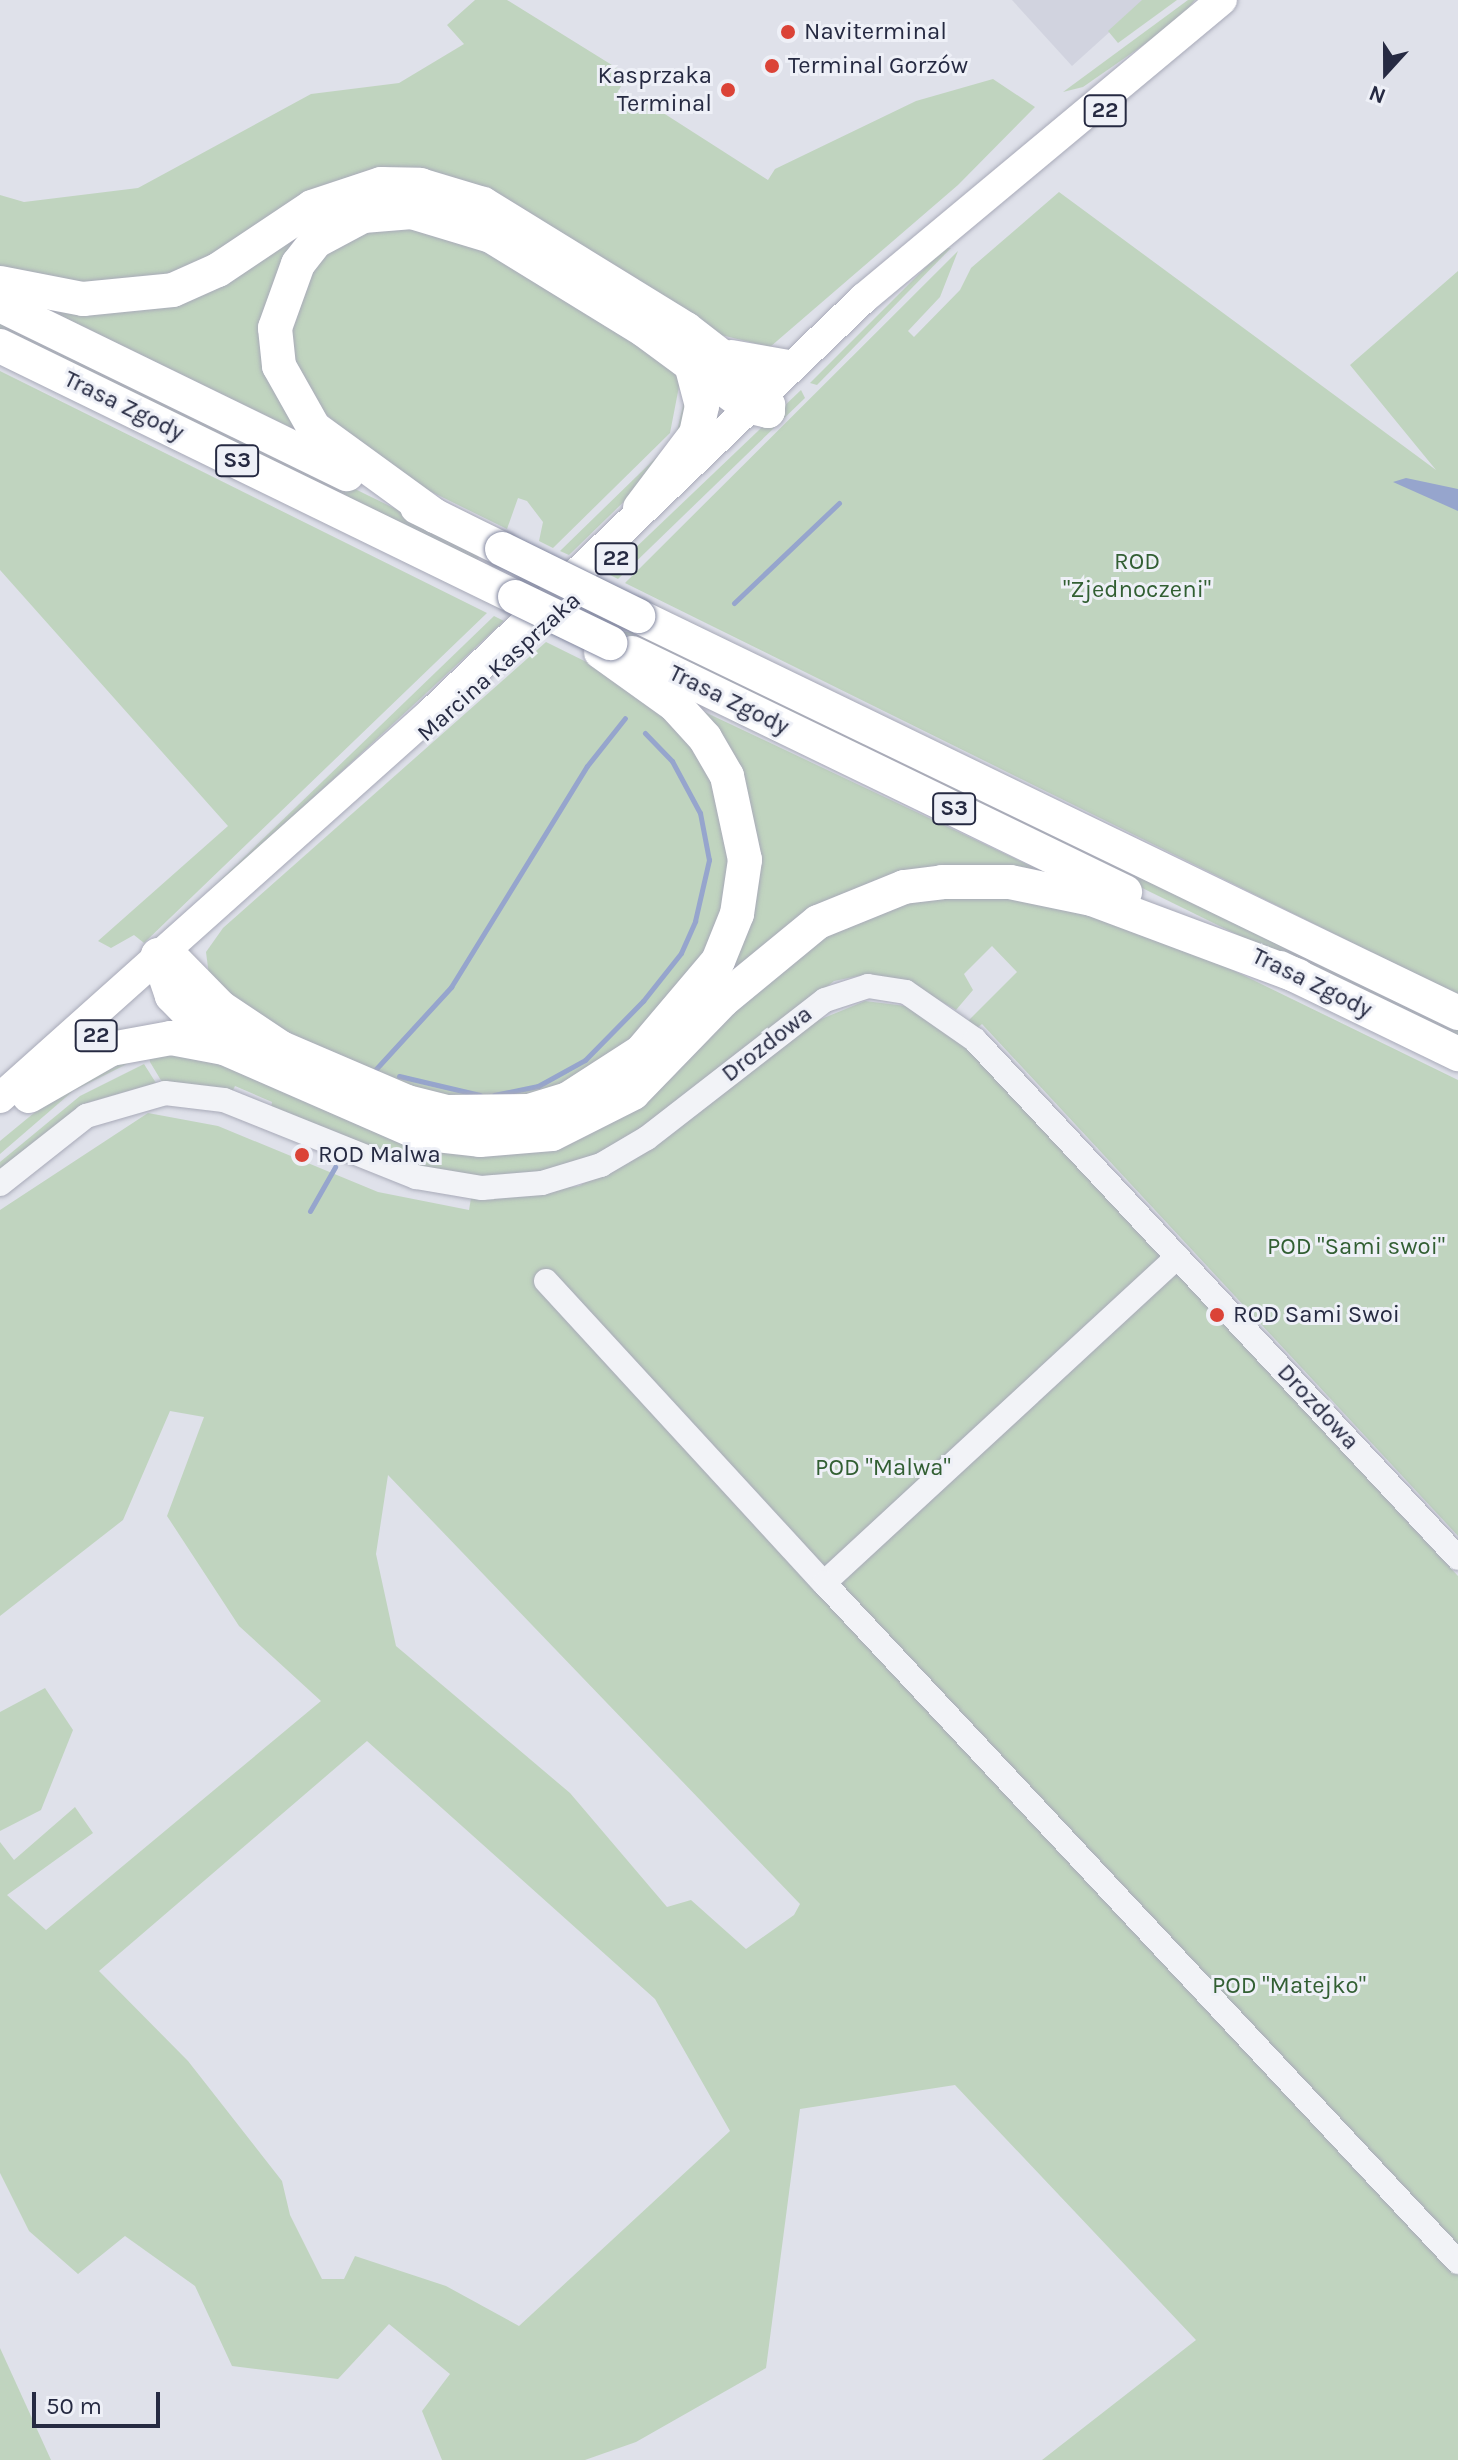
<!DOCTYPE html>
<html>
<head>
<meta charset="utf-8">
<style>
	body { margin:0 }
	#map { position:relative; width:1458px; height:2460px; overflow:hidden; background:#dfe1ea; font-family:Karla,sans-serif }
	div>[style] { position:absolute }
	.built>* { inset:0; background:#d1d3df }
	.green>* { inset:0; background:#c0d4bf }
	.water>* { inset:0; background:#96a5cd }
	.stream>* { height:5px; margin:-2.5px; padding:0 2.5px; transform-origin:2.5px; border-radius:2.5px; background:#96a5cd }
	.roads { filter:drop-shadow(0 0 2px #a8aab8) drop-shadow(0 0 2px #a8aab8) }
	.minor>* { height:24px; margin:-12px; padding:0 12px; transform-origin:12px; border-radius:12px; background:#f2f3f7 }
	.major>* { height:30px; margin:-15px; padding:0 15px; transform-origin:15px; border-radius:15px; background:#fff }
	.highway>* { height:34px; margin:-17px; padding:0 17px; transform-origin:17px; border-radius:17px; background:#fff }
	.bridges { filter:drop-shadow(0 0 2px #858aa2) drop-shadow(0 0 2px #858aa2) }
	.highway-bridge>* { height:34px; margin:-17px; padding:0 17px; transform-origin:17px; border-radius:17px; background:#fff }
	.dots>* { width:22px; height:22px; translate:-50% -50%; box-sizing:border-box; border:4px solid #eef0f7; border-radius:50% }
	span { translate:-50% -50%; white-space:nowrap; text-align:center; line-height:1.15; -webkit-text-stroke:6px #eef0f7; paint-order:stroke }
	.shield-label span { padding:2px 6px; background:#eef0f7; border:2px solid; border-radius:6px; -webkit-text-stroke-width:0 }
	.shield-label { font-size:22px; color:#262a42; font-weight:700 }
	.poi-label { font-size:24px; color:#262a42 }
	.left { translate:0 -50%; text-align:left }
	.right { translate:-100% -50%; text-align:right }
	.street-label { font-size:24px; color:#262a42 }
	.park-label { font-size:24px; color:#325f33 }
	.north { position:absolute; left:1346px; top:32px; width:80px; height:80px; -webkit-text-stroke:6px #eef0f7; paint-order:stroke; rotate:201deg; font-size:22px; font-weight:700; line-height:32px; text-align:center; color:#262a42 }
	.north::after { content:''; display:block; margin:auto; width:28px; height:36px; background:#262a42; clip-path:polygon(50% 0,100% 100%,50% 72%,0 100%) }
	.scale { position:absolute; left:32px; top:2392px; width:128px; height:36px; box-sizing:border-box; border:4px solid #262a42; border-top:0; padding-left:10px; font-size:24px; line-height:28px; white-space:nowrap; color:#262a42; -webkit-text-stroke:6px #eef0f7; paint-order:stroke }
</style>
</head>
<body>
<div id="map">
	<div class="built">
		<div style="clip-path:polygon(1012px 0,1145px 0,1072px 66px)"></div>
	</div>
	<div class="green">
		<div style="clip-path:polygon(475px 0,507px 0,628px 75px,614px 98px,636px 111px,643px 100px,768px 180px,775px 169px,916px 101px,993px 79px,1035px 107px,958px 185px,770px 347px,713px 333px,466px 187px,127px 287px,0 275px,0 195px,24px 202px,138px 188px,311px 94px,399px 83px,464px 44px,447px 25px)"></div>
		<div style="clip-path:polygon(1142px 0,1177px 0,1118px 43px,1108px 31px)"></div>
		<div style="clip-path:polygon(1188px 0,1195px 0,1178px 21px,1083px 87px,1063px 92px)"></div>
		<div style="clip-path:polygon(1059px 192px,1436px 470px,1350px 365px,1458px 271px,1458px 995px,625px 583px,958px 251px,940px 297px,908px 331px,914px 337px,960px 290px,971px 268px)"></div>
		<div style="clip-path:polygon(407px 203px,283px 266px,302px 433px,49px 310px,131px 311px,286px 236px)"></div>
		<div style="clip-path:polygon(405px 222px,503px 254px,682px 371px,670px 433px,553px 548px,539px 541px,543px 522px,527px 501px,518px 498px,507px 529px,383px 468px,297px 387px,283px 332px,318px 256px,370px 228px)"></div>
		<div style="clip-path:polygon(945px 248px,951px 248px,817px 385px,810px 383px)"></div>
		<div style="clip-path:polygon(0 316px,482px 551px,477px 561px,0 334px)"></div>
		<div style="clip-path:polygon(0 371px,487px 613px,144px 943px,134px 935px,111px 948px,98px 941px,228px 826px,0 570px)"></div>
		<div style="clip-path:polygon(689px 381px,680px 447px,569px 555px,560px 551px,675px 439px)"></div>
		<div style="clip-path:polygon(801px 390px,805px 398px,618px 579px,608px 574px)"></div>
		<div style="clip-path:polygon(494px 616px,504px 621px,123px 974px)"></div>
		<div style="clip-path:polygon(621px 632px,641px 632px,1458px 1025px,1458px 1043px)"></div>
		<div style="clip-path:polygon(546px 642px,635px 686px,701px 751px,731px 832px,723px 931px,623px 1053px,544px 1100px,429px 1099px,269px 1026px,210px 983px,206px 952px,223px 928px)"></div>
		<div style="clip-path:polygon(692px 706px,1058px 879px,949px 870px,894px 878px,833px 902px,771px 944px,619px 1089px,530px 1129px,476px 1132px,413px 1122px,257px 1054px,197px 1011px,203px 1005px,307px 1071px,414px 1112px,477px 1122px,526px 1120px,569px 1109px,615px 1081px,652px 1051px,718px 978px,741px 932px,752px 879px,741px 784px)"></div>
		<div style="clip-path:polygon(1022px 892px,1200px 954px,1458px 1080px,1458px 1536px,982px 1024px,976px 1029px,968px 1021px,1017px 972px,992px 946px,964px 974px,973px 990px,956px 1010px,906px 981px,863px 975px,834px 981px,660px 1119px,611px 1149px,536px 1176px,445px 1176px,271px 1108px,272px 1102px,235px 1086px,232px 1092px,162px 1082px,150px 1062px,148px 1049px,172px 1047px,473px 1151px,820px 931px,890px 902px)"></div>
		<div style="clip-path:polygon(evenodd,865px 1001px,906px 1006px,962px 1042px,1458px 1576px,1458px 2460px,1042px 2460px,1196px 2340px,955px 2085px,800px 2109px,766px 2368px,636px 2442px,585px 2460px,442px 2460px,422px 2411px,450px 2374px,389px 2324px,338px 2379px,232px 2366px,195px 2286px,125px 2236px,78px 2274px,29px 2231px,0 2173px,0 1842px,14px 1860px,75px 1807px,93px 1833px,7px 1895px,46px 1930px,321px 1701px,239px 1626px,167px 1516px,204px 1417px,170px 1411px,123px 1520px,0 1616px,0 1210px,148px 1113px,218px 1126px,378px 1192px,469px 1210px,471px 1198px,579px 1186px,677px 1130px,797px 1029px,865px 1001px,388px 1475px,800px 1904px,794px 1915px,746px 1949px,691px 1900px,667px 1907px,570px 1793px,396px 1646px,376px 1554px,388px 1475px,865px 1001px,367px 1741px,655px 1999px,730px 2131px,519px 2326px,446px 2286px,355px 2256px,344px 2279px,322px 2279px,290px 2215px,282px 2181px,188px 2061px,99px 1971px,367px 1741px)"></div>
		<div style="clip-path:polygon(135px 1060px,73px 1091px,0 1154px,0 1141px,80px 1075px)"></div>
		<div style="clip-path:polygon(144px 1064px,156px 1083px,83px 1104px,0 1172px,0 1162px,80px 1096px)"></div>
		<div style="clip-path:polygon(45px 1688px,73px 1730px,41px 1810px,0 1831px,0 1712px)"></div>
		<div style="clip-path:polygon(0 2348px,51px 2460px,0 2460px)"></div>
	</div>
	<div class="water">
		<div style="clip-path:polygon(1406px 478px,1458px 489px,1458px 511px,1393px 482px)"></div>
	</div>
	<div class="stream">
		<div style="left:734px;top:603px;width:145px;rotate:-43.6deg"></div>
		<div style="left:375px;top:1070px;width:113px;rotate:-47.5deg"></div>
		<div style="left:451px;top:987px;width:259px;rotate:-58.4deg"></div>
		<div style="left:587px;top:766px;width:61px;rotate:-51.6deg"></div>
		<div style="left:399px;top:1076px;width:83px;rotate:13.2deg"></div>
		<div style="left:494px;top:1095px;width:45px;rotate:-11.6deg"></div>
		<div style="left:538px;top:1086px;width:54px;rotate:-29deg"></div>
		<div style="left:585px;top:1060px;width:83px;rotate:-45.5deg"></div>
		<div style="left:643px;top:1001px;width:61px;rotate:-51.6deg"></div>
		<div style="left:681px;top:953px;width:35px;rotate:-66deg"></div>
		<div style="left:695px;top:921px;width:63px;rotate:-77.1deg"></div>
		<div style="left:709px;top:860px;width:48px;rotate:-100.8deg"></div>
		<div style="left:700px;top:813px;width:59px;rotate:-118.3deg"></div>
		<div style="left:672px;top:761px;width:39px;rotate:-134deg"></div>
		<div style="left:310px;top:1211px;width:51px;rotate:-60.4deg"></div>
	</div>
	<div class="roads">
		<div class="minor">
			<div style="left:0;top:1184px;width:110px;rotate:-38.3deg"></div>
			<div style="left:86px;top:1116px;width:82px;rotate:-16.2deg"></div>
			<div style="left:165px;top:1093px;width:59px;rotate:6.8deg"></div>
			<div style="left:224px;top:1100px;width:207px;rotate:21.9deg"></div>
			<div style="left:416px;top:1177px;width:67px;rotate:9.5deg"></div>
			<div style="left:482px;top:1188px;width:60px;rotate:-4.8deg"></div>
			<div style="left:542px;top:1183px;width:62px;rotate:-17deg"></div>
			<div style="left:601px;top:1165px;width:53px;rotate:-30.4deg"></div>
			<div style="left:647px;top:1138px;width:225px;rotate:-37.8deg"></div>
			<div style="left:825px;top:1000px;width:45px;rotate:-18deg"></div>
			<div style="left:868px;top:986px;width:38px;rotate:9deg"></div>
			<div style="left:906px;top:992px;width:84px;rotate:34.8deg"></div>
			<div style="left:975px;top:1040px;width:708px;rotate:47deg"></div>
			<div style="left:546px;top:1281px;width:410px;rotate:47.4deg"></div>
			<div style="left:824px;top:1583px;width:481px;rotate:-42.7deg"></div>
			<div style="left:824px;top:1583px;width:929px;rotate:46.96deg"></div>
		</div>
		<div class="major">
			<div style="left:0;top:1098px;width:579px;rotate:-41.78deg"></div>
			<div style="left:432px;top:712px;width:598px;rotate:-43.78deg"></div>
			<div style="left:864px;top:298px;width:466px;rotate:-39.8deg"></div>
		</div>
		<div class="highway">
			<div style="left:0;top:283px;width:85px;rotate:10.9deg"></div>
			<div style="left:83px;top:299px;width:90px;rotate:-5.7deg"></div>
			<div style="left:173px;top:290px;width:49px;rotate:-24deg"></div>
			<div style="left:218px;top:270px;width:113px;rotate:-33.8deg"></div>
			<div style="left:312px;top:207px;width:73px;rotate:-18.4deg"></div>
			<div style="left:381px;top:184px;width:39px;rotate:1deg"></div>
			<div style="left:420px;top:185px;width:66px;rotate:16.8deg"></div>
			<div style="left:483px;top:204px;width:238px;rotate:31.6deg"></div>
			<div style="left:686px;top:329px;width:83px;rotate:37.7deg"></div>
			<div style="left:752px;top:380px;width:30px;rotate:57deg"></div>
			<div style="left:768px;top:405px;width:6px;rotate:90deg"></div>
			<div style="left:768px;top:411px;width:22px;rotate:-167deg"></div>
			<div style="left:747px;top:406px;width:128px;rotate:-143.6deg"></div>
			<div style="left:644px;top:330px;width:180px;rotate:-148.4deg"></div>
			<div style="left:491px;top:236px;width:83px;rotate:-163.1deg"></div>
			<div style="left:412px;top:212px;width:49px;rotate:175.3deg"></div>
			<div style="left:363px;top:216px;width:53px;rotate:152deg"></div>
			<div style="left:316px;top:241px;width:29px;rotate:128deg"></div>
			<div style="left:298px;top:264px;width:68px;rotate:109.8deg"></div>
			<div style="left:275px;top:328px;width:38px;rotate:84deg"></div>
			<div style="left:279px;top:366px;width:71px;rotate:60.6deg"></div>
			<div style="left:314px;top:428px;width:150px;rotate:36deg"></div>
			<div style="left:0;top:305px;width:386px;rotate:26deg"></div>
			<div style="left:0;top:346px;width:573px;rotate:25.98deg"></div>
			<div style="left:731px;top:357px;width:58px;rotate:10deg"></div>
			<div style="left:417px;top:507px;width:95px;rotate:26.3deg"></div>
			<div style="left:640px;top:508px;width:93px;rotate:-52.9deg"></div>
			<div style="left:696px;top:434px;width:29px;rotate:-78deg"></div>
			<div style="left:702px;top:406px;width:43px;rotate:-104.7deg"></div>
			<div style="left:638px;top:616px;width:911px;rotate:25.83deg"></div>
			<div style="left:632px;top:653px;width:548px;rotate:25.86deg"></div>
			<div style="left:1280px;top:968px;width:198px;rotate:25.8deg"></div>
			<div style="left:220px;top:1045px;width:69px;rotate:-134.4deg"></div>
			<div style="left:172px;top:996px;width:43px;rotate:-108.9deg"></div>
			<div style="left:158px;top:955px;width:13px;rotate:9deg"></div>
			<div style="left:171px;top:957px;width:70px;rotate:45.6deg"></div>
			<div style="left:220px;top:1007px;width:73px;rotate:33.9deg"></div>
			<div style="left:281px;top:1048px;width:137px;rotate:23.2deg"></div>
			<div style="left:407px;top:1102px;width:41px;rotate:14deg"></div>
			<div style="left:447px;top:1112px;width:82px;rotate:-0.7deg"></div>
			<div style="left:529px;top:1111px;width:41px;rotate:-17.1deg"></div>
			<div style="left:568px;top:1099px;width:87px;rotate:-32.8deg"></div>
			<div style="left:641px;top:1052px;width:119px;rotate:-49.8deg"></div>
			<div style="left:718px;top:961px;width:51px;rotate:-68deg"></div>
			<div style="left:737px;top:914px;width:55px;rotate:-81.6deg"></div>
			<div style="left:745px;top:860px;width:86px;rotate:-102.1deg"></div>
			<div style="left:727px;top:776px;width:44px;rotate:-120.1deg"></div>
			<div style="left:705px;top:738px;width:45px;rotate:-132.3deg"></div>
			<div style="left:675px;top:705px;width:91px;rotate:-144.4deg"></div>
			<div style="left:29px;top:1096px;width:95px;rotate:-29.8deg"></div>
			<div style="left:111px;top:1049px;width:61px;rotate:-10.4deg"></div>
			<div style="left:171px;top:1038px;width:54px;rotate:10.7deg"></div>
			<div style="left:224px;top:1048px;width:213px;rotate:23.6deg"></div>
			<div style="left:419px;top:1133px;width:61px;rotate:6.5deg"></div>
			<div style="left:480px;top:1140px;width:72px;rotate:-4.8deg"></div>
			<div style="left:552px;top:1134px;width:91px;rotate:-26.8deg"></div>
			<div style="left:633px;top:1093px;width:129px;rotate:-45.9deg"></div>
			<div style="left:723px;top:1000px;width:123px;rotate:-39.4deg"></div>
			<div style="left:818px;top:922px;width:93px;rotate:-22.1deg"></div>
			<div style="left:904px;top:887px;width:38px;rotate:-7deg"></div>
			<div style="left:942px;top:882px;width:68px"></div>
			<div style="left:1010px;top:882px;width:84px;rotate:11.7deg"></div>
			<div style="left:1092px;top:899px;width:220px;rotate:20.5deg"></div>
		</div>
	</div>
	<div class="bridges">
		<div class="highway-bridge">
			<div style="left:502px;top:549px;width:152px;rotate:26.2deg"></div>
			<div style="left:515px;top:597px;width:106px;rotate:25.8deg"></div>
		</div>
	</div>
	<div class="dots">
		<div style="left:788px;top:32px;background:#db4337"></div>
		<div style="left:772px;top:66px;background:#db4337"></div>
		<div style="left:728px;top:90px;background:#db4337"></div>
		<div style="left:302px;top:1155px;background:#db4337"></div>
		<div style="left:1217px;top:1315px;background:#db4337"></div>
	</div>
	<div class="shield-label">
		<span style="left:1105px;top:111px">22</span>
		<span style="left:237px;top:461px">S3</span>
		<span style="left:616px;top:559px">22</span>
		<span style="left:954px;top:809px">S3</span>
		<span style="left:96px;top:1036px">22</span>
	</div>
	<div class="poi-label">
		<span class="left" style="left:804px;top:32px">Naviterminal</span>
		<span class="left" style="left:788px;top:66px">Terminal Gorzów</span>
		<span class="right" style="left:712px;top:90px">Kasprzaka<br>Terminal</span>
		<span class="left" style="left:318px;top:1155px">ROD Malwa</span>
		<span class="left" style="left:1233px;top:1315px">ROD Sami Swoi</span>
	</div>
	<div class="street-label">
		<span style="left:124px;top:406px;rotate:26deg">Trasa Zgody</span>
		<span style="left:499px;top:667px;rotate:-42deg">Marcina Kasprzaka</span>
		<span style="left:729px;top:700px;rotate:26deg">Trasa Zgody</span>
		<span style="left:1312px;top:983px;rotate:26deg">Trasa Zgody</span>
		<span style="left:767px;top:1044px;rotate:-38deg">Drozdowa</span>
		<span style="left:1318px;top:1407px;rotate:47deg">Drozdowa</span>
	</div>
	<div class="park-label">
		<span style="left:1137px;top:576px">ROD<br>"Zjednoczeni"</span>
		<span style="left:1356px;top:1247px">POD "Sami swoi"</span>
		<span style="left:883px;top:1468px">POD "Malwa"</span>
		<span style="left:1289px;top:1986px">POD "Matejko"</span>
	</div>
	<div class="north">N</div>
	<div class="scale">50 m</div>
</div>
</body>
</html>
